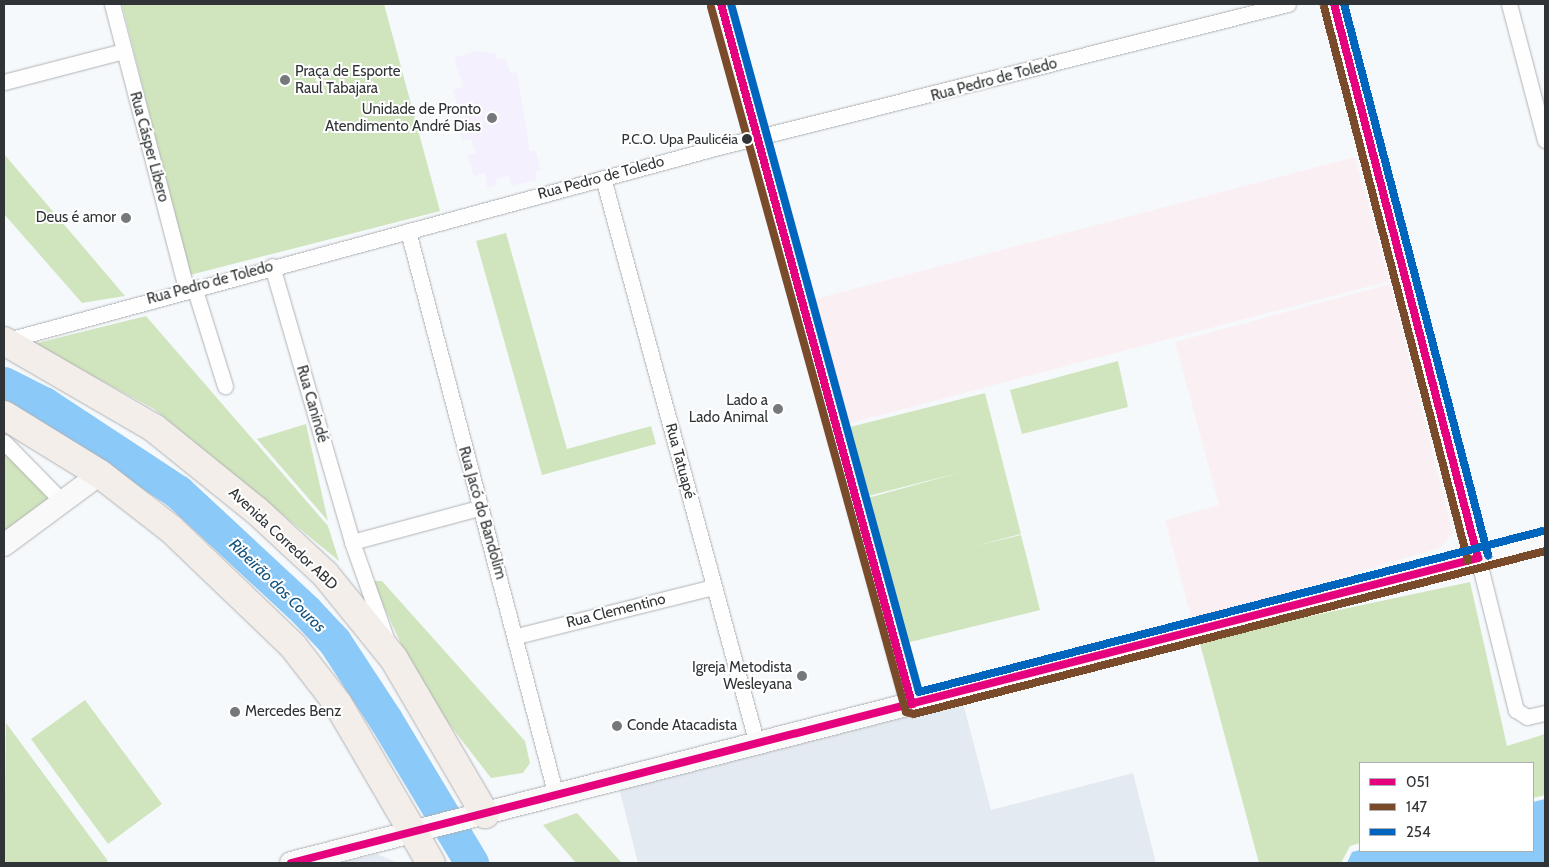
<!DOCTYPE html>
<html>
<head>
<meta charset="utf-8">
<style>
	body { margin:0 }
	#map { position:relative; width:1549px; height:867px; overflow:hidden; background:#f6f9fc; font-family:Cabin,sans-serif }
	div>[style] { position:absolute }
	.commercial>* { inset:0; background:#faf0f3 }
	.built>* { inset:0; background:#e4eaf1 }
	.medical>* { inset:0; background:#f5f0fd }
	.green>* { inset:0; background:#d0e5bd }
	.water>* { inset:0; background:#8bc9f8 }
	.river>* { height:34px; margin:-17px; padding:0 17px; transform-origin:17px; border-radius:17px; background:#8bc9f8 }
	.roads { filter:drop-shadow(0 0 1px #b0b2b4) drop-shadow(0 0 1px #b0b2b4) }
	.street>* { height:15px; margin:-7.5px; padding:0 7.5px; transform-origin:7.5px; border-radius:7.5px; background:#fefeff }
	.secondary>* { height:22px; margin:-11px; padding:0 11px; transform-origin:11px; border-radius:11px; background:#faf9f9 }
	.highway>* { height:28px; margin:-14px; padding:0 14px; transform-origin:14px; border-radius:14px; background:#f3eeea }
	.bus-1>* { height:8px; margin:-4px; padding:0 4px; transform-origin:4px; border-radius:4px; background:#e5007d }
	.bus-2>* { height:8px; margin:-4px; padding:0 4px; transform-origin:4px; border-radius:4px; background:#7a4b2a }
	.bus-3>* { height:8px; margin:-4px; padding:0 4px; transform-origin:4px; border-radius:4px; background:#0065bd }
	.dots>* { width:14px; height:14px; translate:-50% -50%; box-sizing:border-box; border:2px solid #fff; border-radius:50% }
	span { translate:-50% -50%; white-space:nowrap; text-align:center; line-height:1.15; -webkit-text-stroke:4px #fff; paint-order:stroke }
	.bus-label { font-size:14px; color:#313436 }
	.right { translate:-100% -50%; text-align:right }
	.poi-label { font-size:15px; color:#313436 }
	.left { translate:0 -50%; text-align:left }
	.street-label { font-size:15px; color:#313436 }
	.water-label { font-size:16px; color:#145580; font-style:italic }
	.frame { position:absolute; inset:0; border:5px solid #313436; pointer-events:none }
	.legend { position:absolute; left:1359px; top:762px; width:175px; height:90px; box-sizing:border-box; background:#fff; border:1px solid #adaeaf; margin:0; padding:6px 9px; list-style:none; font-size:15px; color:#313436 }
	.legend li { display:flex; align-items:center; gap:10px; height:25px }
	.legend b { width:25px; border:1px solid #adaeaf }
</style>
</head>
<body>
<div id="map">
	<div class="commercial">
		<div style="clip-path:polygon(1355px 157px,1389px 281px,843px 425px,811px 300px)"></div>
		<div style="clip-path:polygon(1390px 284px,1453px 533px,1440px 548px,1192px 621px,1165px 520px,1219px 505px,1175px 342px)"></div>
	</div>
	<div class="built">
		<div style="clip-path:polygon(963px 703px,991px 810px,1133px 773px,1156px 863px,638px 863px,619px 788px)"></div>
		<div style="clip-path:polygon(377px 854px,398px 863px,338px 863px,342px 862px)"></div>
	</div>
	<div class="medical">
		<div style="clip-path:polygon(475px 51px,495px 53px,497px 60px,506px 58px,510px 73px,517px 72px,530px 151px,536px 151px,541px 170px,535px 172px,537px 180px,512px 186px,509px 176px,496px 179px,497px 185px,487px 188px,485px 173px,474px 176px,467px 155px,476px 153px,471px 139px,462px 141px,457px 125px,463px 123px,453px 90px,463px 87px,454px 58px)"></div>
	</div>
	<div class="green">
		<div style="clip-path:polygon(122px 4px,384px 4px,440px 211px,190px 275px)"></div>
		<div style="clip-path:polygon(4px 154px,125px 296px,82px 303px,4px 214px)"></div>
		<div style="clip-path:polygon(506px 233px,567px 449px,651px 426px,656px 444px,542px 475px,476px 241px)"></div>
		<div style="clip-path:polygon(146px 316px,328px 526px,339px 561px,154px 409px,33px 344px)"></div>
		<div style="clip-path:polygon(1118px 361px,1128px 407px,1022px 434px,1010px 390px)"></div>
		<div style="clip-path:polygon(985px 393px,1021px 534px,975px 546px,1021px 535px,1040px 610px,902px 644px,864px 499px,962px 472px,864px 497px,846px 428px)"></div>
		<div style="clip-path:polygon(306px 424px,328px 521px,257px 439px)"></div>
		<div style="clip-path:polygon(4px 450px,56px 500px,4px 540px)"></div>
		<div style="clip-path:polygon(372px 581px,382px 581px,525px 741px,530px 763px,523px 773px,491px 778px,446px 720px,402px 646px)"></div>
		<div style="clip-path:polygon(1470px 582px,1507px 746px,1545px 734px,1545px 795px,1533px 798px,1533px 763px,1360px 763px,1360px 843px,1350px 846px,1341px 863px,1259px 863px,1199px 640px)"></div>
		<div style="clip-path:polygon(85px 700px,162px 804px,108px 844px,31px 739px)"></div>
		<div style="clip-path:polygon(6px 723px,108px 861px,105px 863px,4px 863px)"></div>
		<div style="clip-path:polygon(577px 813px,622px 863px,576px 863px,543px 825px)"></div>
	</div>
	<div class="water">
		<div style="clip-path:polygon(1545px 799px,1545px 863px,1347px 863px,1352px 852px,1360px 850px,1533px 851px,1533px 802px)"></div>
	</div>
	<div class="river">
		<div style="left:4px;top:384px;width:45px;rotate:26.6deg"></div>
		<div style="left:44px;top:404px;width:160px;rotate:33.3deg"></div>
		<div style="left:178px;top:492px;width:175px;rotate:42.9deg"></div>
		<div style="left:306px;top:611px;width:42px;rotate:46.9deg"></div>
		<div style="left:335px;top:642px;width:93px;rotate:56.8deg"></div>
		<div style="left:386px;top:720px;width:167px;rotate:59deg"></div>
	</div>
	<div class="roads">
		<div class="street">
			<div style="left:112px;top:4px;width:294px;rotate:75.4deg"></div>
			<div style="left:1509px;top:4px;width:141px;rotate:75.2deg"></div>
			<div style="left:4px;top:82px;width:124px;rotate:-14.5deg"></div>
			<div style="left:603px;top:178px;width:587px;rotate:74.78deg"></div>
			<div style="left:408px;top:231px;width:584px;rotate:75.32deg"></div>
			<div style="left:272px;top:266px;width:287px;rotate:73.8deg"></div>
			<div style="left:352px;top:542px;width:102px;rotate:70.5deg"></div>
			<div style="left:194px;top:287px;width:104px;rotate:72.6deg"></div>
			<div style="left:4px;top:341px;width:737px;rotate:-15.19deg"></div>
			<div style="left:715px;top:148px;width:591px;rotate:-14.11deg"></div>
			<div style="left:4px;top:442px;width:83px;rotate:45.5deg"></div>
			<div style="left:352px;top:542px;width:131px;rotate:-15deg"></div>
			<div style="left:1478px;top:558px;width:157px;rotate:76deg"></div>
			<div style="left:1516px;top:710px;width:13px;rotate:32deg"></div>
			<div style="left:1527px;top:717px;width:18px;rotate:-13deg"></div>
			<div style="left:517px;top:636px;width:203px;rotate:-14deg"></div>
		</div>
		<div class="secondary">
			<div style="left:721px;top:4px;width:726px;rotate:74.74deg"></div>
			<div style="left:1334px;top:4px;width:572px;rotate:75.43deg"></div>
			<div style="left:4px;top:545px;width:119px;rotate:-36.5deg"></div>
			<div style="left:291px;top:863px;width:1295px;rotate:-14.4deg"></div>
		</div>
		<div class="highway">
			<div style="left:4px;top:341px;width:173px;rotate:30.1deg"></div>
			<div style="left:154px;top:428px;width:132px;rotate:38.9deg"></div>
			<div style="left:257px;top:511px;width:93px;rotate:42.8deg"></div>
			<div style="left:325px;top:574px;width:109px;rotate:50.9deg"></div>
			<div style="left:394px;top:659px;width:180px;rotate:59.6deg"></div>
			<div style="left:4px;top:415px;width:113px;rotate:31.6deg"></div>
			<div style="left:100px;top:474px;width:90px;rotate:37.8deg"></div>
			<div style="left:171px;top:529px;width:169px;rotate:43.8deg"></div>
			<div style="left:293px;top:646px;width:73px;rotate:52.2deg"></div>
			<div style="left:338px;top:704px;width:184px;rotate:59.7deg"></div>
		</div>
	</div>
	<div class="bus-1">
		<div style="left:721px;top:4px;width:726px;rotate:74.74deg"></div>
		<div style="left:291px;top:863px;width:1226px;rotate:-14.41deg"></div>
		<div style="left:1478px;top:558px;width:572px;rotate:-104.57deg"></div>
	</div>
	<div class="bus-2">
		<div style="left:711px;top:7px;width:731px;rotate:74.54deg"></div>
		<div style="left:906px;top:712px;width:8px;rotate:14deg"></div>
		<div style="left:914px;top:714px;width:652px;rotate:-14.48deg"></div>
		<div style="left:1324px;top:7px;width:572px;rotate:75.43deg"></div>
	</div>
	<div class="bus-3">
		<div style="left:731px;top:4px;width:713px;rotate:74.72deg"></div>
		<div style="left:919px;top:692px;width:644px;rotate:-14.47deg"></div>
		<div style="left:1344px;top:4px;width:570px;rotate:75.35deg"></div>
	</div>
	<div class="dots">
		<div style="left:285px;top:80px;background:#76797b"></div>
		<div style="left:492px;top:118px;background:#76797b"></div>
		<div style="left:747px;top:139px;background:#313436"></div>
		<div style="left:126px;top:218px;background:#76797b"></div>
		<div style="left:778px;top:409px;background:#76797b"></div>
		<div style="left:802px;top:676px;background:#76797b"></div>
		<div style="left:235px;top:712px;background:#76797b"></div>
		<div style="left:617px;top:726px;background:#76797b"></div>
	</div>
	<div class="bus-label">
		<span class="right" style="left:738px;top:139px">P.C.O. Upa Paulicéia</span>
	</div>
	<div class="poi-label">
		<span class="left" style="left:295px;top:80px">Praça de Esporte<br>Raul Tabajara</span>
		<span class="right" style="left:481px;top:118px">Unidade de Pronto<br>Atendimento André Dias</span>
		<span class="right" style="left:116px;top:218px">Deus é amor</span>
		<span class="right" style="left:768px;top:409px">Lado a<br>Lado Animal</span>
		<span class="right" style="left:792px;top:676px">Igreja Metodista<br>Wesleyana</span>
		<span class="left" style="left:245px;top:712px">Mercedes Benz</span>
		<span class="left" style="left:627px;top:726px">Conde Atacadista</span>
	</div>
	<div class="street-label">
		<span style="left:994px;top:80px;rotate:-15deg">Rua Pedro de Toledo</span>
		<span style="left:149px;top:147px;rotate:75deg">Rua Cásper Libero</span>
		<span style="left:601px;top:178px;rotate:-15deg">Rua Pedro de Toledo</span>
		<span style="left:210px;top:283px;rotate:-15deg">Rua Pedro de Toledo</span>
		<span style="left:312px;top:404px;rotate:74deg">Rua Canindé</span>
		<span style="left:680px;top:461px;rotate:75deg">Rua Tatuapé</span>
		<span style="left:482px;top:513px;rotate:74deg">Rua Jacó do Bandolim</span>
		<span style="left:283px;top:539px;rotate:43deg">Avenida Corredor ABD</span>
		<span style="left:616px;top:611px;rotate:-14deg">Rua Clementino</span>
	</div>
	<div class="water-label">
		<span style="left:277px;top:586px;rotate:44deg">Ribeirão dos Couros</span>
	</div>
	<div class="frame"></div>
	<ul class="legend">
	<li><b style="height:6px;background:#e5007d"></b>051</li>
	<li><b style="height:6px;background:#7a4b2a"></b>147</li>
	<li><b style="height:6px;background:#0065bd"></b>254</li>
	</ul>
</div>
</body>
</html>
